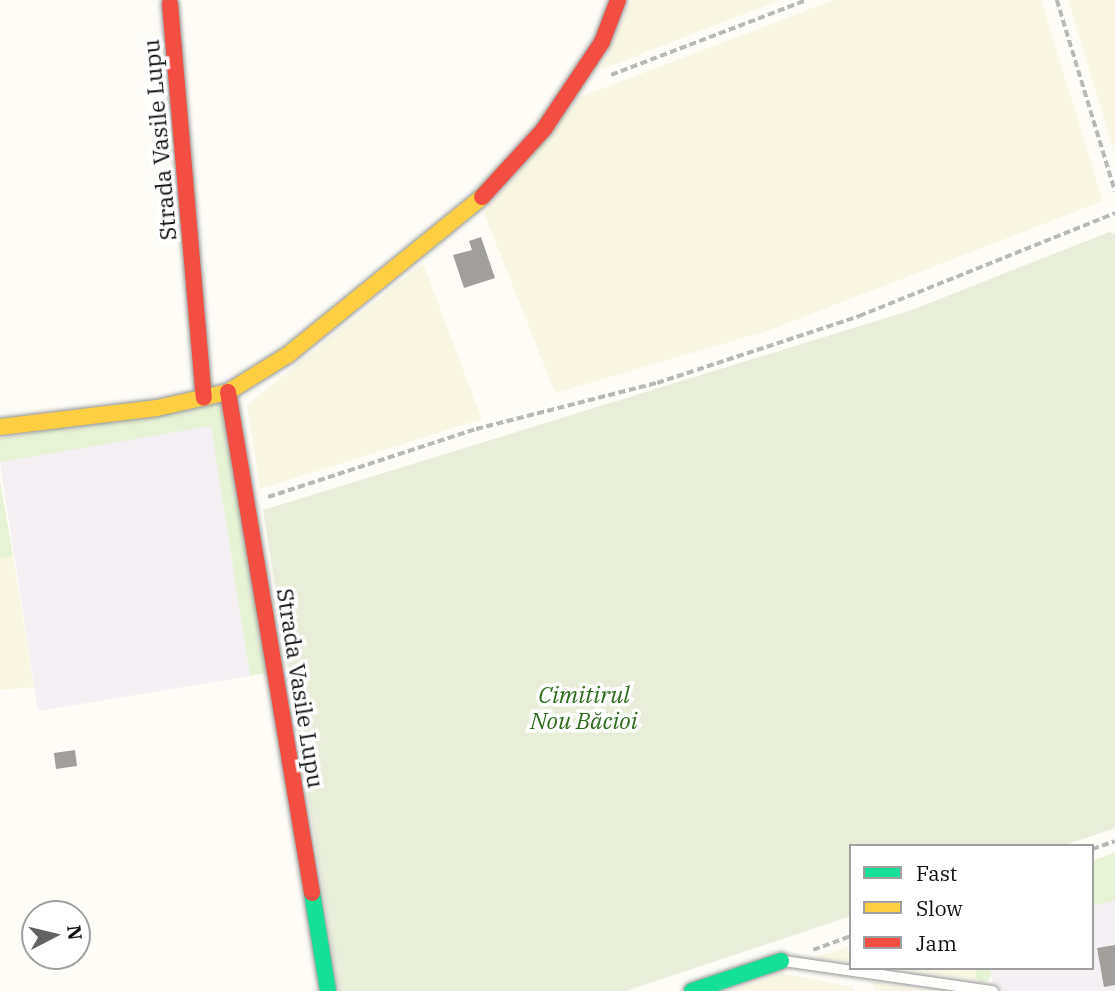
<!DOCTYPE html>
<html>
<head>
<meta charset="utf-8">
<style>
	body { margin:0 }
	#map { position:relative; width:1115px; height:991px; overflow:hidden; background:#fdfcf7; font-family:"IBM Plex Serif",serif }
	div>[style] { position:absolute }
	.industrial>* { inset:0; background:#f5f0f3 }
	.farmland>* { inset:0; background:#f9f7e4 }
	.green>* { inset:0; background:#e7f3d7 }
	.round { border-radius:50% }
	.cemetery>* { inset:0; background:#e9eedb }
	.building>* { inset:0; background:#a19f9c }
	.path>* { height:3.5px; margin-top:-1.75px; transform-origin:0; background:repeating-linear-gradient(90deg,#b9b9b8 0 7px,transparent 0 10.5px) }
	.roads { filter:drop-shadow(0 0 2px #979795) drop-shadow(0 0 2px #979795) }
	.lane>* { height:10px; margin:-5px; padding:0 5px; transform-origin:5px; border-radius:5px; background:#fffffe }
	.fast>* { height:16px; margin:-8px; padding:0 8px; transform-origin:8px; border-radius:8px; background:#16e098 }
	.slow>* { height:16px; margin:-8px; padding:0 8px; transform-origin:8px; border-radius:8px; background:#ffcf43 }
	.jam>* { height:16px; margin:-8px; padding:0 8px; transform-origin:8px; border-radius:8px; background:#f24e42 }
	span { translate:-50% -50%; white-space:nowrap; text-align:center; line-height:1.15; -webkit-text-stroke:7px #fff; paint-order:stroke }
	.street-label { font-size:23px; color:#111 }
	.park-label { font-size:23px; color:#2f6b1f; font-style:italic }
	.legend { position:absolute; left:849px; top:844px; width:245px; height:126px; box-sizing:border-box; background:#fff; border:2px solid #a0a0a0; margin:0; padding:9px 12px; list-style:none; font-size:21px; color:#111 }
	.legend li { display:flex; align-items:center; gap:14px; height:35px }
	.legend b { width:35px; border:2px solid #a0a0a0 }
	.north { position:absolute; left:21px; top:900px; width:70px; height:70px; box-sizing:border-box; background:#fff; border:2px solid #a0a0a0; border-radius:50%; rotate:83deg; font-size:19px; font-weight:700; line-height:28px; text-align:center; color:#111 }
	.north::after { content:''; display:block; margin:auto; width:24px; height:32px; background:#646362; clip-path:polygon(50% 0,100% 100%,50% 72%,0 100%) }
</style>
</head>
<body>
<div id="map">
	<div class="industrial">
		<div style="clip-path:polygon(211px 425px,250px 676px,38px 711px,0 462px)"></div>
		<div style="clip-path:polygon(1115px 901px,1115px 991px,994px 991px,990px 968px,1092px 968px,1092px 905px)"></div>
	</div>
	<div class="farmland">
		<div style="clip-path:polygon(631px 0,780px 0,600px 70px)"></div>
		<div style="clip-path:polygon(834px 0,1041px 0,1103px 201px,770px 330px,555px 393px,484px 213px,580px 97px)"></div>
		<div style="clip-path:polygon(1068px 0,1115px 0,1115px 155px)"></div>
		<div style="clip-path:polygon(423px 263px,482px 419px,260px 489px,247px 405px)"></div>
		<div style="clip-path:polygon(13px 556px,34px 687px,0 690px,0 558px)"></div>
		<div style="clip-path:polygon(851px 946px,851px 962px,816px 957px)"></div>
		<div style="clip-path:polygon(894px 968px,974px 968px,977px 980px)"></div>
		<div style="clip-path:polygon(782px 973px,853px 987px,855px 991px,728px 991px)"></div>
		<div style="clip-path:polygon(870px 982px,927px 991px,875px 991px)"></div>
	</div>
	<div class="green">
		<div style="clip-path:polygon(221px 403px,268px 673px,250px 676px,211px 426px,0 462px,0 438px)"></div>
		<div style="clip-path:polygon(0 481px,13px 556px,0 558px)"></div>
		<div style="clip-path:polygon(1115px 852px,1115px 901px,1092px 905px,1092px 861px)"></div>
		<div class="round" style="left:975px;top:966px;width:16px;height:16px"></div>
	</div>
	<div class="cemetery">
		<div style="clip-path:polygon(1109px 232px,1115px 234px,1115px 828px,1062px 846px,851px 846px,851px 916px,626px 991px,339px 991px,263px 510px,912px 310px)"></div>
	</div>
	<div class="building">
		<div style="clip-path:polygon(481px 237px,495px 278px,464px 288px,453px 255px,472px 250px,469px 241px)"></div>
		<div style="clip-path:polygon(75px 750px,77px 766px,56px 769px,54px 753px)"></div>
		<div style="clip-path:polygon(1115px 945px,1115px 985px,1104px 987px,1097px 948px)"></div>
	</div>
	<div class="path">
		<div style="left:1057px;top:0;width:200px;rotate:73.1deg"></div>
		<div style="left:611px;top:75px;width:209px;rotate:-21deg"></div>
		<div style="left:268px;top:497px;width:219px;rotate:-18.1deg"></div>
		<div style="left:476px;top:429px;width:187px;rotate:-14.3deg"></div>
		<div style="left:657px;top:383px;width:213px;rotate:-18.3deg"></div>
		<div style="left:859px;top:316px;width:276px;rotate:-21.9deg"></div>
		<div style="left:1092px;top:849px;width:24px;rotate:-19deg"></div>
		<div style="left:813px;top:950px;width:40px;rotate:-20.2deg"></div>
	</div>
	<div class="roads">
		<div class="lane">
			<div style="left:784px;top:961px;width:211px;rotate:8.2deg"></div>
		</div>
		<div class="fast">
			<div style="left:312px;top:893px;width:99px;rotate:80.7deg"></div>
			<div style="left:692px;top:991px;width:94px;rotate:-18.6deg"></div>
		</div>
		<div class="slow">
			<div style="left:0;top:427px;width:158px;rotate:-6.9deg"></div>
			<div style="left:157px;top:408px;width:73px;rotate:-12.7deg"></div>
			<div style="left:228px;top:392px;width:72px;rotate:-31.9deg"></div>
			<div style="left:289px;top:354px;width:249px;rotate:-39.1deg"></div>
		</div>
		<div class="jam">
			<div style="left:170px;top:4px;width:395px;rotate:85.1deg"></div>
			<div style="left:482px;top:197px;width:92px;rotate:-47.6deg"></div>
			<div style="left:544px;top:129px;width:105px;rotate:-56.3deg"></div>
			<div style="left:602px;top:42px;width:45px;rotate:-69.1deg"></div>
			<div style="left:228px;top:392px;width:508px;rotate:80.48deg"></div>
		</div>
	</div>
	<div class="street-label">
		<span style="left:159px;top:140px;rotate:-95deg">Strada Vasile Lupu</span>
		<span style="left:301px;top:688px;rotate:81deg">Strada Vasile Lupu</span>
	</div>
	<div class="park-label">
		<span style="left:584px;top:707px">Cimitirul<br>Nou Băcioi</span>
	</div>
	<ul class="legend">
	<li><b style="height:9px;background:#16e098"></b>Fast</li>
	<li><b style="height:9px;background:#ffcf43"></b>Slow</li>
	<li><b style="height:9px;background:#f24e42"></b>Jam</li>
	</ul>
	<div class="north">N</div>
</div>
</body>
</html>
